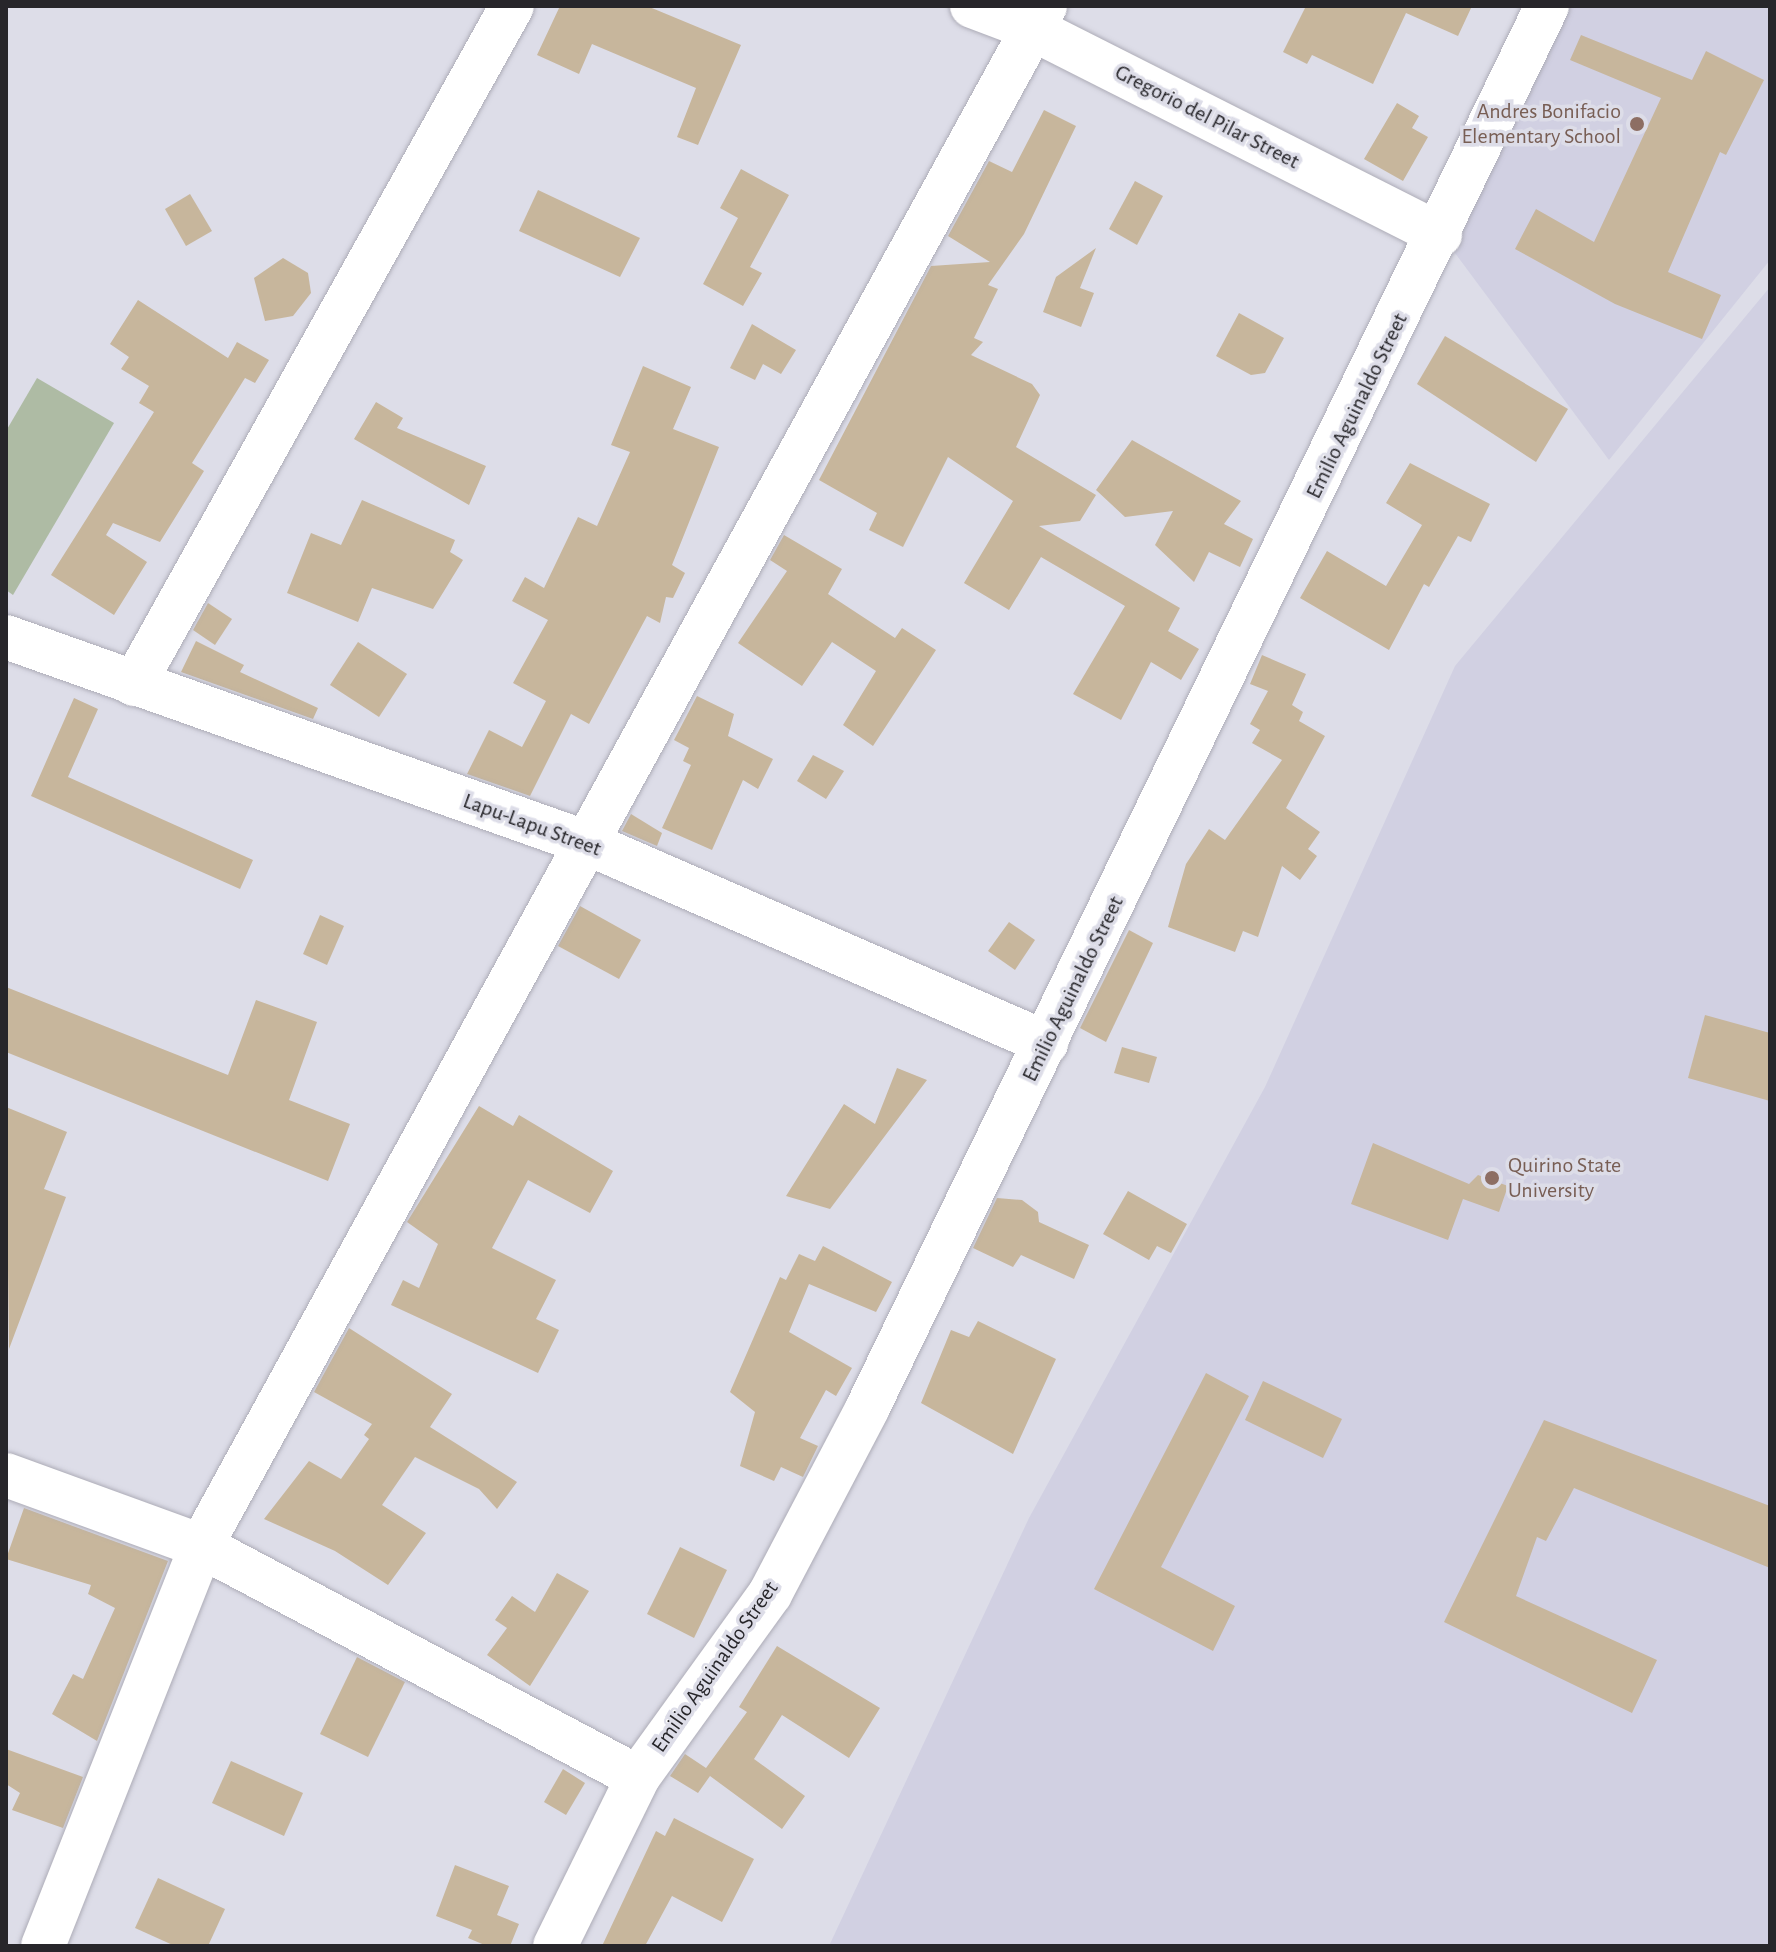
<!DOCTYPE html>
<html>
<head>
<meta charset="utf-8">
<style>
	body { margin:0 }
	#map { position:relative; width:1776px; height:1952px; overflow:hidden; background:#dddde8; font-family:"Alegreya Sans",sans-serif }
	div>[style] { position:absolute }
	.built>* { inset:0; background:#d1d0e2 }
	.green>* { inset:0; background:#aebba4 }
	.building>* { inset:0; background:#c7b69c }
	.roads { filter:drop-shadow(0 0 2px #adacb7) drop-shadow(0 0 2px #adacb7) }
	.minor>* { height:44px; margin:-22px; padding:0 22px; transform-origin:22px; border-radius:22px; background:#fff }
	.dots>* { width:22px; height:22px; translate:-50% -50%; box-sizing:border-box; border:4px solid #dddde8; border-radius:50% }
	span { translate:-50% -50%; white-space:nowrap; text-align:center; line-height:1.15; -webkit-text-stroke:7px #dddde8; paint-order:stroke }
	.education-label { font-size:22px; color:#785e54 }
	.right { translate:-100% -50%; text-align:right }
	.left { translate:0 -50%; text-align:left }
	.street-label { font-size:22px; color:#27262a }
	.frame { position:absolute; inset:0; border:8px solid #27262a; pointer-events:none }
</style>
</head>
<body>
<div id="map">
	<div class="built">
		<div style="clip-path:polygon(1561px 6px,1770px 6px,1770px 260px,1609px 460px,1446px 241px)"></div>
		<div style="clip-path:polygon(1770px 287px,1770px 1946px,829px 1946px,1029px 1518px,1265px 1087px,1455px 666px)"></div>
	</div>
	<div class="green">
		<div style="clip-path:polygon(37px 378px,114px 423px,13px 595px,6px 590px,6px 431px)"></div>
	</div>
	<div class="building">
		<div style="clip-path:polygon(560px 6px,647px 6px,741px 45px,698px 145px,677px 137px,696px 88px,592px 44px,579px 74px,537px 55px)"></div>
		<div style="clip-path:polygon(1306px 6px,1472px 6px,1458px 36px,1406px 13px,1373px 84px,1312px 55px,1307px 64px,1283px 52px)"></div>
		<div style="clip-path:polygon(1581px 35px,1692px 80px,1706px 51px,1764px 80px,1726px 155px,1720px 152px,1668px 272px,1721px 295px,1702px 339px,1615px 304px,1515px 249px,1536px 209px,1594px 242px,1661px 98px,1570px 60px)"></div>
		<div style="clip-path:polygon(1397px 103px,1419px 116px,1412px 128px,1428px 137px,1403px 181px,1364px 159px)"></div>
		<div style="clip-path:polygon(1044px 110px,1076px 126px,1024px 234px,988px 285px,998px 289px,974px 338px,983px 342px,971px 355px,1032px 384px,1040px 395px,1016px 447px,1096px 495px,1080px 521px,1039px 526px,1180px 608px,1168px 631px,1199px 649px,1181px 680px,1151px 662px,1121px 720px,1073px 694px,1125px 606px,1041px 557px,1009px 610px,964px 583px,1013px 501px,948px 457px,903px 547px,869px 530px,877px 513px,819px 480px,931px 266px,990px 262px,948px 236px,989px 161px,1012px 172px)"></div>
		<div style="clip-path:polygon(741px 169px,789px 195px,750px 267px,762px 273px,743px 306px,703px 284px,738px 218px,720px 208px)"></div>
		<div style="clip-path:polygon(1135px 181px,1163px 196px,1137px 245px,1109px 229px)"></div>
		<div style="clip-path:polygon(538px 190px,640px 238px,620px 277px,519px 231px)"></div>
		<div style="clip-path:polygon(190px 194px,212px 231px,186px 246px,165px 209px)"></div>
		<div style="clip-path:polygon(1096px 248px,1080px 288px,1094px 293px,1081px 327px,1043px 312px,1056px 277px)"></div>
		<div style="clip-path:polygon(283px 258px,308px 273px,311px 293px,293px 316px,265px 321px,254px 278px)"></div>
		<div style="clip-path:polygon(138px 300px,228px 358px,237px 342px,269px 360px,255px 383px,245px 378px,192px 463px,204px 471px,160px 542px,113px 523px,106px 535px,147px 562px,114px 615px,51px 575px,154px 412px,139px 403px,149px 386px,121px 369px,129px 357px,110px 344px)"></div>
		<div style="clip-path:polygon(1239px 313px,1284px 338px,1265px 373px,1251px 375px,1216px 356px)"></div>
		<div style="clip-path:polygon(752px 324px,796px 350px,781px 374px,763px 364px,755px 380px,730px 368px)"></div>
		<div style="clip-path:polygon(1445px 336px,1568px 409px,1536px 462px,1417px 384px)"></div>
		<div style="clip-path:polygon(643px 366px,691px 387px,673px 429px,719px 447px,672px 565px,685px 573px,673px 598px,666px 597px,660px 623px,647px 616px,589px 724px,571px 714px,530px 796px,467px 774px,489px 730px,522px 747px,546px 701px,513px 683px,548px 620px,512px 601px,525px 577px,544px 588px,578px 517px,597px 526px,630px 452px,611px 445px)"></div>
		<div style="clip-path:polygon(376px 402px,403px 418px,397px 428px,486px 466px,469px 505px,354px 439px)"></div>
		<div style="clip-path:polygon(1132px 440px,1241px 501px,1224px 524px,1253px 539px,1240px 567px,1209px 552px,1194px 582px,1155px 545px,1173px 511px,1125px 517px,1096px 490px)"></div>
		<div style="clip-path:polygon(1410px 463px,1490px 504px,1471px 542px,1458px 536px,1429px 587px,1424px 584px,1389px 650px,1300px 598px,1327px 551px,1386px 586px,1422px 525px,1386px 503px)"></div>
		<div style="clip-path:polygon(362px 500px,455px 540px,450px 552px,463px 560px,433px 609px,372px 588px,358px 622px,287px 593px,311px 533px,341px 545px)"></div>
		<div style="clip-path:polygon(784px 535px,842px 569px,828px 594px,895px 638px,902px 628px,936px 650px,873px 746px,843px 725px,876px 671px,832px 642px,802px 686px,738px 643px,787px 571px,770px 560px)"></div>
		<div style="clip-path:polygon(208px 603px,232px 619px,215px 645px,193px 630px)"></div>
		<div style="clip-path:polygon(196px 641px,244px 665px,240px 672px,318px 708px,313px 719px,181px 672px)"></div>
		<div style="clip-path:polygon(358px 642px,407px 674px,379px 717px,330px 685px)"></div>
		<div style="clip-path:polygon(1262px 655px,1306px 674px,1292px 705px,1303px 712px,1299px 721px,1325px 736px,1286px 808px,1320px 832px,1308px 849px,1317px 856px,1300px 880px,1282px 866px,1258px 937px,1243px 931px,1235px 952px,1168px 927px,1186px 864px,1209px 829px,1225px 840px,1282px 760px,1252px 743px,1260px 730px,1250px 724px,1268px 691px,1250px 684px)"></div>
		<div style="clip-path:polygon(697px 696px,734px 714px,728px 736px,773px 759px,758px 789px,743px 780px,712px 850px,662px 828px,691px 765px,683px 761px,689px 748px,674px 740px)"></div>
		<div style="clip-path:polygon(74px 698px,98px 709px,68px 777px,253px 860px,240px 889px,31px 796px)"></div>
		<div style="clip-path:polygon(813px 755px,844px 771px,826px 799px,797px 781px)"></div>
		<div style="clip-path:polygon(631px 814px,662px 833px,657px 846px,622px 831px)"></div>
		<div style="clip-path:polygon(580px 906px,641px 940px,619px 979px,558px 946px)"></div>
		<div style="clip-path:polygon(320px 915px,344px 926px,327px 965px,303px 954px)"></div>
		<div style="clip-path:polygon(1009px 922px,1035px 940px,1015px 970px,988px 951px)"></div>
		<div style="clip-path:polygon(1129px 930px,1153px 943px,1106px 1042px,1080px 1028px)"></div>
		<div style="clip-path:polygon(6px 987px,228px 1075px,256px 1000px,317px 1022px,289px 1100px,350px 1124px,328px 1181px,6px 1052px)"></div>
		<div style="clip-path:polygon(1705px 1015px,1770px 1033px,1770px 1101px,1688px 1078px)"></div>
		<div style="clip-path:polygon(1122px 1047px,1157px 1057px,1149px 1083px,1114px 1073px)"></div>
		<div style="clip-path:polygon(897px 1068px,927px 1080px,830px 1209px,786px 1196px,844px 1104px,875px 1124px)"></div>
		<div style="clip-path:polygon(479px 1106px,513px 1126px,519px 1115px,613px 1171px,590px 1213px,528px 1180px,492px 1248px,556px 1280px,536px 1319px,559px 1330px,538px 1373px,391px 1305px,403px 1280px,419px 1288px,438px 1244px,407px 1222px)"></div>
		<div style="clip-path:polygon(6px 1107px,67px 1132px,44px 1189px,66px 1197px,9px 1349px)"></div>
		<div style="clip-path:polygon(1373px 1143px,1469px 1184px,1478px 1175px,1508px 1186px,1499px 1212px,1463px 1199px,1448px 1240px,1351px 1204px)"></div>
		<div style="clip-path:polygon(1128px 1191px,1187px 1224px,1171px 1253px,1157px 1246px,1149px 1260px,1103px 1234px)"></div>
		<div style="clip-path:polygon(997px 1198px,1022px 1200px,1038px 1212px,1039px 1222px,1089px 1245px,1074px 1279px,1021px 1255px,1013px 1267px,973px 1248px)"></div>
		<div style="clip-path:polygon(823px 1246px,892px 1282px,876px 1312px,809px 1284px,789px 1332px,852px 1368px,836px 1396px,826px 1390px,800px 1438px,818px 1446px,803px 1477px,781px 1467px,774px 1481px,740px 1466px,755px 1412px,730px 1392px,780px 1277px,786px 1280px,799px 1254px,815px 1261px)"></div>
		<div style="clip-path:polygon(978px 1321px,1056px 1359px,1013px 1454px,921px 1403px,951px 1330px,969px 1337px)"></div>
		<div style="clip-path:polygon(349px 1328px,452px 1394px,430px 1427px,517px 1482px,497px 1509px,479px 1489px,415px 1457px,382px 1505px,426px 1533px,388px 1585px,335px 1551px,264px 1519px,309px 1461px,341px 1479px,369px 1439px,364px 1435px,372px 1424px,314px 1392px)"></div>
		<div style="clip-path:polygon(1206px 1373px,1249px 1396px,1161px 1567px,1235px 1606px,1213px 1651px,1094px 1589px)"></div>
		<div style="clip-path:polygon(1263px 1381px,1342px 1419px,1323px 1458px,1245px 1420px)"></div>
		<div style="clip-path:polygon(1544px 1420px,1770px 1506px,1770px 1568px,1574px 1488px,1546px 1541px,1537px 1537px,1516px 1596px,1657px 1660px,1632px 1713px,1444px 1622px)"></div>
		<div style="clip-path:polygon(24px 1508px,168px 1561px,97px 1741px,52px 1714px,73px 1674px,83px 1679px,115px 1608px,88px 1594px,91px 1585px,6px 1559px)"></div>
		<div style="clip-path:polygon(680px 1547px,727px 1570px,694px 1638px,647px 1614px)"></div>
		<div style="clip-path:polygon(557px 1573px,589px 1591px,530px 1686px,487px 1655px,507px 1628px,495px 1620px,512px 1596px,535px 1612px)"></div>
		<div style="clip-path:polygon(777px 1646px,880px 1708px,849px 1758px,782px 1715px,754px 1759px,805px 1796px,782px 1829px,710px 1776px,698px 1793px,670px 1776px,685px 1754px,706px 1768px,747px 1712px,739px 1707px)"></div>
		<div style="clip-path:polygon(357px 1657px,405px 1682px,368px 1757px,320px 1734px)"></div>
		<div style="clip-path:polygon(6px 1749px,83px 1777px,63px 1828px,12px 1810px,20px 1793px,6px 1784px)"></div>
		<div style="clip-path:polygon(231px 1761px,303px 1793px,284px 1836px,212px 1803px)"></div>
		<div style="clip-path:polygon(563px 1769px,585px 1783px,566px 1815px,544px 1802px)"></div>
		<div style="clip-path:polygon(674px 1818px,754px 1859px,722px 1922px,672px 1896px,645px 1946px,602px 1946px,656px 1831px,665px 1836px)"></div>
		<div style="clip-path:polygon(455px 1865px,509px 1886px,497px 1915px,519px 1924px,510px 1946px,487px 1946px,468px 1938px,472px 1930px,436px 1916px)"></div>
		<div style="clip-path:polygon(158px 1878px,225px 1909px,208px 1946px,175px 1946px,135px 1928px)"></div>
	</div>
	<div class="roads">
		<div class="minor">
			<div style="left:972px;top:6px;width:65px;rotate:20.7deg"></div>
			<div style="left:1033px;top:29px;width:456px;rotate:26.8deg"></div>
			<div style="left:6px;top:637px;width:616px;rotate:19.52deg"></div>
			<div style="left:587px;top:843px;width:501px;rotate:23.54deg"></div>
			<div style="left:134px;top:684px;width:776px;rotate:-60.86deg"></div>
			<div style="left:6px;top:1475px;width:208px;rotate:20deg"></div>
			<div style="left:201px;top:1546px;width:494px;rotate:27.9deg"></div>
			<div style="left:43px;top:1946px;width:430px;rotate:-68.4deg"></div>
			<div style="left:201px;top:1546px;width:1756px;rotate:-61.27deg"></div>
			<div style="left:555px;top:1946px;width:188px;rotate:-63.8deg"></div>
			<div style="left:638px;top:1777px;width:226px;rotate:-54.2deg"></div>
			<div style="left:770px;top:1594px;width:209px;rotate:-62.3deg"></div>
			<div style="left:867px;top:1409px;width:1559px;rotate:-64.14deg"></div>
		</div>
	</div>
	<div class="dots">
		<div style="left:1637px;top:124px;background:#8d6e63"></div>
		<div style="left:1492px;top:1178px;background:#8d6e63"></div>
	</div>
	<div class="education-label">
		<span class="right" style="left:1621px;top:124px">Andres Bonifacio<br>Elementary School</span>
		<span class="left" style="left:1508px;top:1178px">Quirino State<br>University</span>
	</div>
	<div class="street-label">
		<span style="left:1207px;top:117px;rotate:27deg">Gregorio del Pilar Street</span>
		<span style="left:1357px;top:406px;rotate:-64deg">Emilio Aguinaldo Street</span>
		<span style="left:532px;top:825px;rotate:20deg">Lapu-Lapu Street</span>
		<span style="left:1073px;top:989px;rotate:-64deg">Emilio Aguinaldo Street</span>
		<span style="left:715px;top:1667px;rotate:-55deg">Emilio Aguinaldo Street</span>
	</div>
	<div class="frame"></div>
</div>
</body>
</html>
